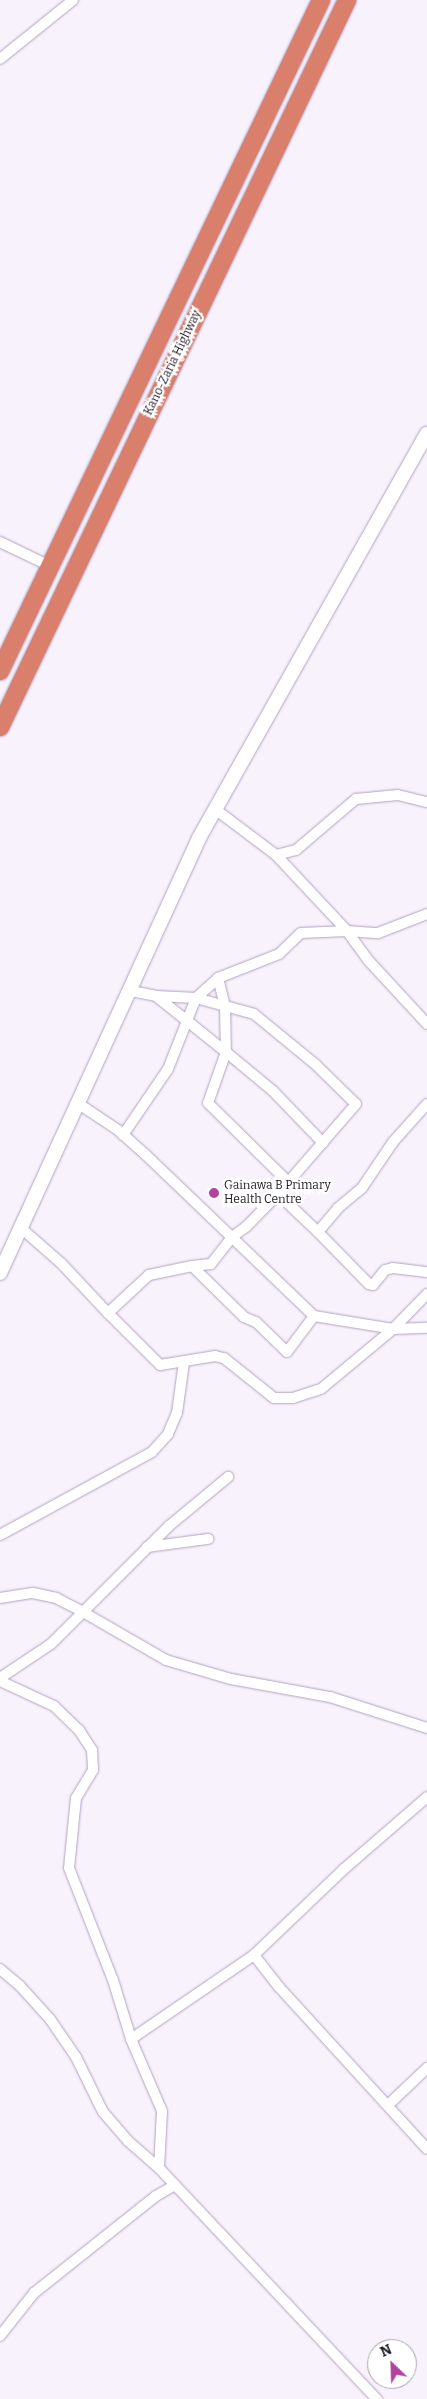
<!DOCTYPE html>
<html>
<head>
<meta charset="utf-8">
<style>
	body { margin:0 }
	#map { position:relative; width:427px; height:2399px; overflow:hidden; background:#f8f2fd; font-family:Bitter,serif }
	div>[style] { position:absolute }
	.roads { filter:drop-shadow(0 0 1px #b2a2bd) drop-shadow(0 0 1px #b2a2bd) }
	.street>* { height:10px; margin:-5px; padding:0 5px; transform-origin:5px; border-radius:5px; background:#fff }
	.secondary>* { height:14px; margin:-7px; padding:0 7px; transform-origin:7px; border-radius:7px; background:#fff }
	.highway>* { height:18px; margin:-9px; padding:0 9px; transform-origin:9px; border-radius:9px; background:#d97f6b }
	.dots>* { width:14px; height:14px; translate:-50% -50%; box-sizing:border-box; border:2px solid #fff; border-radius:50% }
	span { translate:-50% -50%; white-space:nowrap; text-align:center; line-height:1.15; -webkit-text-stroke:4.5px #fff; paint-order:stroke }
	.street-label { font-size:12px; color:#1f1923 }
	.poi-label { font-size:12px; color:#1f1923 }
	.left { translate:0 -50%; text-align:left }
	.north { position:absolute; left:367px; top:2339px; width:50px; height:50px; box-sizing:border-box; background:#fff; border:1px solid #a5a3a7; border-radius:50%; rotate:336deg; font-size:14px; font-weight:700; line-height:20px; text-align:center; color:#1f1923 }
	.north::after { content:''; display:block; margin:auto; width:18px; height:22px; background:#b243a1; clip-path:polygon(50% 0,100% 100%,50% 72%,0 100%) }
</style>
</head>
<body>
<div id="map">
	<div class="roads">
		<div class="street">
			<div style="left:0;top:59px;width:94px;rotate:-38.9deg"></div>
			<div style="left:0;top:542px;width:55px;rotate:25.6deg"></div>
			<div style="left:215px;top:809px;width:76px;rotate:37deg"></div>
			<div style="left:276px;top:855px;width:104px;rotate:46.9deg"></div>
			<div style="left:347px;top:931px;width:31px;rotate:4deg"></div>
			<div style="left:378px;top:933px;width:53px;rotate:-21.2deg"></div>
			<div style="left:276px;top:855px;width:21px;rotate:-14deg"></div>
			<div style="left:296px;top:850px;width:79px;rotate:-40.4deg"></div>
			<div style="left:356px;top:799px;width:42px;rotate:-5.4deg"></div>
			<div style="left:398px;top:795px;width:30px;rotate:14deg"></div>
			<div style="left:218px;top:978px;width:29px;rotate:76deg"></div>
			<div style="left:225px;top:1006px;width:46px;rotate:88.8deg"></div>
			<div style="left:226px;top:1052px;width:61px;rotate:39.7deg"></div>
			<div style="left:273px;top:1091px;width:72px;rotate:46.1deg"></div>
			<div style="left:131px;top:991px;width:25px;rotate:11deg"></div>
			<div style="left:156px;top:996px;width:40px;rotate:2.9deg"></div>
			<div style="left:196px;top:998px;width:60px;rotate:15.4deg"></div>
			<div style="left:254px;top:1014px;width:79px;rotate:39.3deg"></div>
			<div style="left:315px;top:1064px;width:57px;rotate:44.3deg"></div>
			<div style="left:356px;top:1104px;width:119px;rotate:130.9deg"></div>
			<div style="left:156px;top:996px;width:90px;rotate:38.7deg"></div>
			<div style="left:226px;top:1052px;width:54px;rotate:109.4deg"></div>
			<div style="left:208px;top:1103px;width:112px;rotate:44.6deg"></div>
			<div style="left:79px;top:1104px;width:47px;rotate:33.7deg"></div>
			<div style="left:118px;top:1130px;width:36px;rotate:42deg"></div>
			<div style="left:145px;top:1154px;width:234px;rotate:43.8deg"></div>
			<div style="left:123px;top:1135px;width:80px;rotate:-55.7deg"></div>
			<div style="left:168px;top:1069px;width:76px;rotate:-68.5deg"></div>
			<div style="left:196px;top:998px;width:30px;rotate:-42deg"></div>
			<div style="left:218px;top:978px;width:66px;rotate:-21.5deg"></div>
			<div style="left:279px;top:954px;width:30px;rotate:-44deg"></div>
			<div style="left:301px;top:933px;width:46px;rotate:-2.5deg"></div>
			<div style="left:347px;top:931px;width:36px;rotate:54deg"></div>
			<div style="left:368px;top:960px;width:87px;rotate:47.3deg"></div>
			<div style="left:21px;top:1228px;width:53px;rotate:41.2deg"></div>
			<div style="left:61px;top:1263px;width:69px;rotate:46.8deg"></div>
			<div style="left:108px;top:1313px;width:56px;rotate:-42.8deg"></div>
			<div style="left:149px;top:1275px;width:44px;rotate:-11.8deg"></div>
			<div style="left:192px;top:1266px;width:73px;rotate:44.4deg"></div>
			<div style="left:244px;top:1317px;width:13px;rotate:23deg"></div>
			<div style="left:256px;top:1322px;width:43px;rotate:44.1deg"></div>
			<div style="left:287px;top:1352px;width:45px;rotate:-53.1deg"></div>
			<div style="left:314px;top:1316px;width:80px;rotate:9.3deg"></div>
			<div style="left:393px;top:1329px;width:34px;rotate:-2deg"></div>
			<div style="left:318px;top:1232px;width:73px;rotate:45.6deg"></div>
			<div style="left:369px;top:1284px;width:4px;rotate:14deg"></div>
			<div style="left:373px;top:1285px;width:19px;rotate:-51deg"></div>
			<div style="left:385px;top:1270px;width:8px;rotate:-14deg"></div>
			<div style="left:393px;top:1268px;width:34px;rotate:7deg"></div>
			<div style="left:192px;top:1266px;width:19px;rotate:-6deg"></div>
			<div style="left:211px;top:1264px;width:34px;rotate:-52deg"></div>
			<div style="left:232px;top:1237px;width:17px;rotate:-36deg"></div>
			<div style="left:246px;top:1227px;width:46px;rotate:-45.9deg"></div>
			<div style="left:278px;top:1194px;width:55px;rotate:43.5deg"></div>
			<div style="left:318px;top:1232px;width:31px;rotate:-50deg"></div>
			<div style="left:338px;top:1208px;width:31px;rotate:-40deg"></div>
			<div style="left:362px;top:1188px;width:55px;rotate:-56deg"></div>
			<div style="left:393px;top:1142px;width:51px;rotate:-48.2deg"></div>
			<div style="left:108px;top:1313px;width:74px;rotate:45deg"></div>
			<div style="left:160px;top:1365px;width:56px;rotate:-9.3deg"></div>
			<div style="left:215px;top:1356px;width:9px;rotate:13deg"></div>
			<div style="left:224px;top:1358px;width:64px;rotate:38.7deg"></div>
			<div style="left:274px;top:1398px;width:19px"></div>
			<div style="left:293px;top:1398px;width:29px;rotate:-18deg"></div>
			<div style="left:321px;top:1389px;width:94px;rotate:-39.8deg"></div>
			<div style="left:393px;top:1329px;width:49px;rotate:-45.8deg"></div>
			<div style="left:0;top:1535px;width:173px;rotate:-28.6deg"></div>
			<div style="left:152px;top:1452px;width:24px;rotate:-48deg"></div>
			<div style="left:168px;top:1434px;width:23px;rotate:-67deg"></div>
			<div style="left:177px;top:1413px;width:51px;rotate:-82.2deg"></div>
			<div style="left:147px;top:1547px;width:62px;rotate:-7.5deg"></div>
			<div style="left:0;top:1598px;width:33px;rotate:-9deg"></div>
			<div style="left:33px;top:1593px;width:24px;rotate:12deg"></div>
			<div style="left:56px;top:1598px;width:30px;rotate:27deg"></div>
			<div style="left:83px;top:1612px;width:122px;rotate:-45deg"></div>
			<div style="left:169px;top:1526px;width:77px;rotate:-39.7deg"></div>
			<div style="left:0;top:1678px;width:61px;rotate:-33.7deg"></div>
			<div style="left:51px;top:1644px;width:45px;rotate:-45deg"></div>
			<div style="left:83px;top:1612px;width:96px;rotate:30deg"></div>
			<div style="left:166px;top:1660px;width:68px;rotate:16.3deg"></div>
			<div style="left:231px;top:1679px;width:101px;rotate:10.3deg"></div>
			<div style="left:330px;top:1697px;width:102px;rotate:17.7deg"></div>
			<div style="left:0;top:1681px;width:60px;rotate:24.8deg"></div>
			<div style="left:54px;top:1706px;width:35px;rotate:44deg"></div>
			<div style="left:79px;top:1730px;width:24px;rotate:57deg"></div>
			<div style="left:92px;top:1750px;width:20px;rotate:87deg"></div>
			<div style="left:93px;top:1770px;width:33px;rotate:121deg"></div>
			<div style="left:76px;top:1798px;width:70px;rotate:95.7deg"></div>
			<div style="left:69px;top:1868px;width:120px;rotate:68.6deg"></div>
			<div style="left:113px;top:1980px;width:62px;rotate:73deg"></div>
			<div style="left:131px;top:2039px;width:78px;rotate:66.7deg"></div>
			<div style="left:162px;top:2111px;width:57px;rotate:93deg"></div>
			<div style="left:254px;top:1955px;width:41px;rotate:52deg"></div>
			<div style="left:279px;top:1987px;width:219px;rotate:47.6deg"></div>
			<div style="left:0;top:1969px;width:26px;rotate:40deg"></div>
			<div style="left:20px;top:1986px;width:45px;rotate:47.7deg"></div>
			<div style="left:50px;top:2019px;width:46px;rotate:55.6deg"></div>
			<div style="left:76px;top:2057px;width:61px;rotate:63.9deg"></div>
			<div style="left:103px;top:2112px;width:38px;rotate:49deg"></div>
			<div style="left:128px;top:2141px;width:41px;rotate:41.1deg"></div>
			<div style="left:159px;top:2168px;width:318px;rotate:46.7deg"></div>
			<div style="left:131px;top:2039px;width:149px;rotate:-34.3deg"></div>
			<div style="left:254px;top:1955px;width:124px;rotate:-43.7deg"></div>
			<div style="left:344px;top:1869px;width:110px;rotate:-40.9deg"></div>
			<div style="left:388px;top:2105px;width:54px;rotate:-43.5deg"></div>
			<div style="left:0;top:2336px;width:55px;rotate:-51.7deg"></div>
			<div style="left:34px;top:2293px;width:156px;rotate:-38.5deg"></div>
			<div style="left:156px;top:2196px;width:22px;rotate:-30deg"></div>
		</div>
		<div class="secondary">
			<div style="left:0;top:1273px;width:478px;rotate:-65.4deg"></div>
			<div style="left:199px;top:838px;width:464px;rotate:-60.6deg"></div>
		</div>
		<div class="highway">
			<div style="left:0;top:671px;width:744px;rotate:-64.43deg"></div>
			<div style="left:0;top:727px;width:806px;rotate:-64.48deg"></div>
		</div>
	</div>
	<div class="dots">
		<div style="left:214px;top:1193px;background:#b243a1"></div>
	</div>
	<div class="street-label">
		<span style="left:173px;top:363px;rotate:-64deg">Kano-Zaria Highway</span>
	</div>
	<div class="poi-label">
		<span class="left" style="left:224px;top:1193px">Gainawa B Primary<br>Health Centre</span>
	</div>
	<div class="north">N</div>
</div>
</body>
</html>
